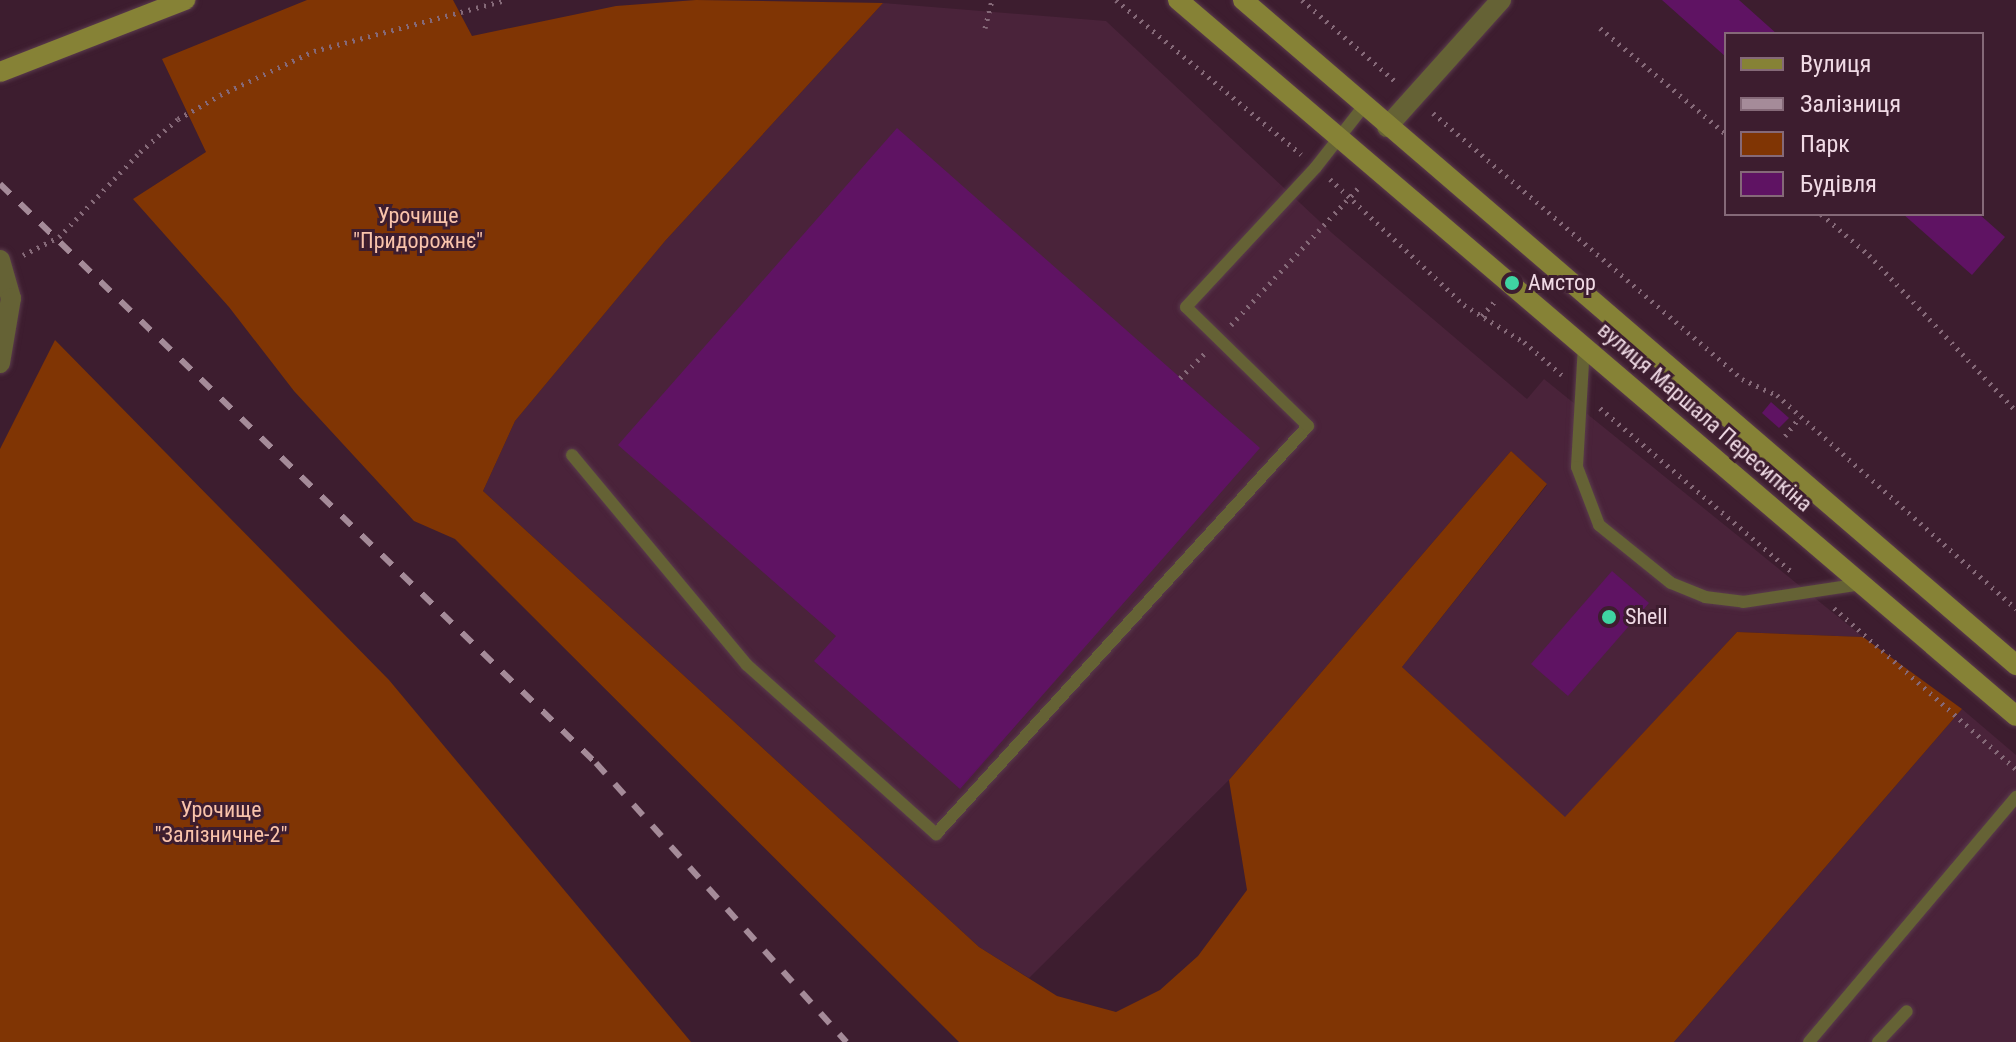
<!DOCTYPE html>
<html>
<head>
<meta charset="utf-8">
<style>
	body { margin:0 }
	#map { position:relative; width:2016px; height:1042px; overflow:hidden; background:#3d1d2f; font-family:"Roboto Condensed",sans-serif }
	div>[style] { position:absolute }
	.built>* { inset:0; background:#4a233a }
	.green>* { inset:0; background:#803504 }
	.building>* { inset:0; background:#5f1363 }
	.path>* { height:5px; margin-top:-2.5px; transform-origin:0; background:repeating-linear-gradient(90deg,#856978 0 2px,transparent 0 8px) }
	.roads { filter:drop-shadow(0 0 2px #5a3b4c) drop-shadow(0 0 2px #5a3b4c) }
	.lane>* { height:12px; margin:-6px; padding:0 6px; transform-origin:6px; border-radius:6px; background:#656235 }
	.street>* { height:20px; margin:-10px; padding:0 10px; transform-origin:10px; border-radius:10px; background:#656235 }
	.secondary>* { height:20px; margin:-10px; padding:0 10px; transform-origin:10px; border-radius:10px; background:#868236 }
	.rail>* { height:6px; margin-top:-3px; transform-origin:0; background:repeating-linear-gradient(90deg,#a58b99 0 14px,transparent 0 28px) }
	.dots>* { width:22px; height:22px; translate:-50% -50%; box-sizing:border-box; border:4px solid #3d1d2f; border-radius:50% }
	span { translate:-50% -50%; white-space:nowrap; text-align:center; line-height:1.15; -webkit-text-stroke:6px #3d1d2f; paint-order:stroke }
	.park-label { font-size:22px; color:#f9c3ab }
	.poi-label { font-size:22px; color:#f0dae5 }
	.left { translate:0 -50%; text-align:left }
	.street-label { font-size:22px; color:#f0dae5 }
	.legend { position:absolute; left:1724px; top:32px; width:260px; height:184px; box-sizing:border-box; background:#3d1d2f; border:2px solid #856978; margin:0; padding:10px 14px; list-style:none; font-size:24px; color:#f0dae5 }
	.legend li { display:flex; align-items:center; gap:16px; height:40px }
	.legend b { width:40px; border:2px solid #856978 }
</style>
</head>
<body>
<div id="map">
	<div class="built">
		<div style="clip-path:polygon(883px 3px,1106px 21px,1332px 233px,1527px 399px,1544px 379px,1863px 637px,1737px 632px,1565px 818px,1402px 667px,1547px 485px,1511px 451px,1229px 780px,1029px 978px,979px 947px,483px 491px,515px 421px,665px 241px)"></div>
		<div style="clip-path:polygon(1962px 709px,2016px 755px,2016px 1042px,1674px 1042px)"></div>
	</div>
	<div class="green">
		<div style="clip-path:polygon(307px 0,453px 0,472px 36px,616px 6px,696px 0,883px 3px,665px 241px,515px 421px,483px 491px,979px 947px,1057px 996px,1116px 1012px,1160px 990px,1198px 956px,1247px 890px,1229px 780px,1511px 451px,1547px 484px,1402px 667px,1565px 817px,1737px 632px,1863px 637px,1962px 709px,1674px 1042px,959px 1042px,455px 539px,414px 521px,294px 391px,229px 307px,133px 199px,206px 152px,162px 59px)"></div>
		<div style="clip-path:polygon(55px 340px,389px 680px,691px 1042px,0 1042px,0 449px)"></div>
	</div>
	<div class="building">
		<div style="clip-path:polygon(1662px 0,1739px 0,1777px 34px,1726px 34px,1726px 57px)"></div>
		<div style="clip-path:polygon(897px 128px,1260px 448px,960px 789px,814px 661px,836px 636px,618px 445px)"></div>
		<div style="clip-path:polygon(1903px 214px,1979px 214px,2005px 237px,1972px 275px)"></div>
		<div style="clip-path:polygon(1771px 402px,1789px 418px,1779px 428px,1762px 413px)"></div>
		<div style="clip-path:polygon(1612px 571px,1649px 603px,1568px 696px,1531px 664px)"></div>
	</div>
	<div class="path">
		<div style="left:1116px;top:0;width:241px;rotate:39.8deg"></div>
		<div style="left:1302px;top:0;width:123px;rotate:41.1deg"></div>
		<div style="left:985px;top:28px;width:29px;rotate:-76deg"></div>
		<div style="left:1600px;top:28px;width:165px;rotate:40.1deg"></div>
		<div style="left:1433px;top:113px;width:408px;rotate:40.7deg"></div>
		<div style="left:1742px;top:379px;width:38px;rotate:25deg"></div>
		<div style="left:1777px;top:395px;width:321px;rotate:41.8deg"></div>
		<div style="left:1330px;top:179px;width:184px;rotate:43.2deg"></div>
		<div style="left:1464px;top:305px;width:70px;rotate:31.7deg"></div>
		<div style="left:1524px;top:342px;width:50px;rotate:41deg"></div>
		<div style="left:1821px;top:214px;width:63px;rotate:40.5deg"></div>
		<div style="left:1869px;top:255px;width:214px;rotate:46.7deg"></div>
		<div style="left:23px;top:255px;width:40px;rotate:-26.6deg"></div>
		<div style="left:59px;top:237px;width:117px;rotate:-46.4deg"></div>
		<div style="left:140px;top:152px;width:50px;rotate:-41deg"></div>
		<div style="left:178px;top:119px;width:48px;rotate:-29.7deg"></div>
		<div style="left:220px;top:95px;width:104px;rotate:-25.1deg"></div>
		<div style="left:314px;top:51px;width:199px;rotate:-14.9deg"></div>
		<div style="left:1482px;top:316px;width:20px;rotate:-49deg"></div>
		<div style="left:1231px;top:325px;width:190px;rotate:-47.1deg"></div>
		<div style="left:1180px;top:378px;width:35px;rotate:-45deg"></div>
		<div style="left:1600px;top:408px;width:254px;rotate:40.5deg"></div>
		<div style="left:1785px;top:436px;width:24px;rotate:-52deg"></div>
		<div style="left:1834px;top:608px;width:243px;rotate:41.5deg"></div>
	</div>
	<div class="roads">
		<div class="lane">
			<div style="left:1584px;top:345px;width:122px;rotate:93.3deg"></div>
			<div style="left:1577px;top:467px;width:62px;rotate:69.2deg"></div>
			<div style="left:1599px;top:525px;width:92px;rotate:38.9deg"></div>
			<div style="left:1671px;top:583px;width:37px;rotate:22deg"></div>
			<div style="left:1705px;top:597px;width:38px;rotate:7deg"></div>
			<div style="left:1743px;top:602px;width:120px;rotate:-8.6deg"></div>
			<div style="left:572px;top:455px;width:273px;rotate:50.2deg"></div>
			<div style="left:747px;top:665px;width:254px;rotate:41.8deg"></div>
			<div style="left:936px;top:834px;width:552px;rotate:-47.64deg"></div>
			<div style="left:1308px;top:426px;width:170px;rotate:-135.7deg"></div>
			<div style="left:1186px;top:307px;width:191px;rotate:-47.1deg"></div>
			<div style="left:1316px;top:167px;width:76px;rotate:-51.9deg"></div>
			<div style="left:1809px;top:1042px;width:321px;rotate:-49.8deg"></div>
			<div style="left:1878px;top:1042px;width:42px;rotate:-46.9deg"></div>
		</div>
		<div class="street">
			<div style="left:1387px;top:127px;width:171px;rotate:-48.1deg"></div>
			<div style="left:0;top:260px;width:40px;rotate:74deg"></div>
			<div style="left:11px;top:298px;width:66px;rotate:99.6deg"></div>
		</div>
		<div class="secondary">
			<div style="left:1178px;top:0;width:1102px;rotate:40.51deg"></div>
			<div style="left:1243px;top:0;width:1020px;rotate:40.7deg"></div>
			<div style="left:0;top:72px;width:199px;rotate:-21.3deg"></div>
		</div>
	</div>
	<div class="rail">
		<div style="left:0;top:184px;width:831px;rotate:44.17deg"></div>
		<div style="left:596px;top:763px;width:375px;rotate:48.1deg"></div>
	</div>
	<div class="dots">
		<div style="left:1512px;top:283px;background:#3fd4a2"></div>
		<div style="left:1609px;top:617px;background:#3fd4a2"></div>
	</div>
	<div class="park-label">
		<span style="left:418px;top:228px">Урочище<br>"Придорожнє"</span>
		<span style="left:221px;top:822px">Урочище<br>"Залізничне-2"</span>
	</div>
	<div class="poi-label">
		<span class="left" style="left:1528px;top:283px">Амстор</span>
		<span class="left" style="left:1625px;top:617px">Shell</span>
	</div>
	<div class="street-label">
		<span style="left:1705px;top:417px;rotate:41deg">вулиця Маршала Пересипкіна</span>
	</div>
	<ul class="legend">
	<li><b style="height:10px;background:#868236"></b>Вулиця</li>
	<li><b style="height:10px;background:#a58b99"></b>Залізниця</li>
	<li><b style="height:22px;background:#803504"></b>Парк</li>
	<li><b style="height:22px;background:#5f1363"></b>Будівля</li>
	</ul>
</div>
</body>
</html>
